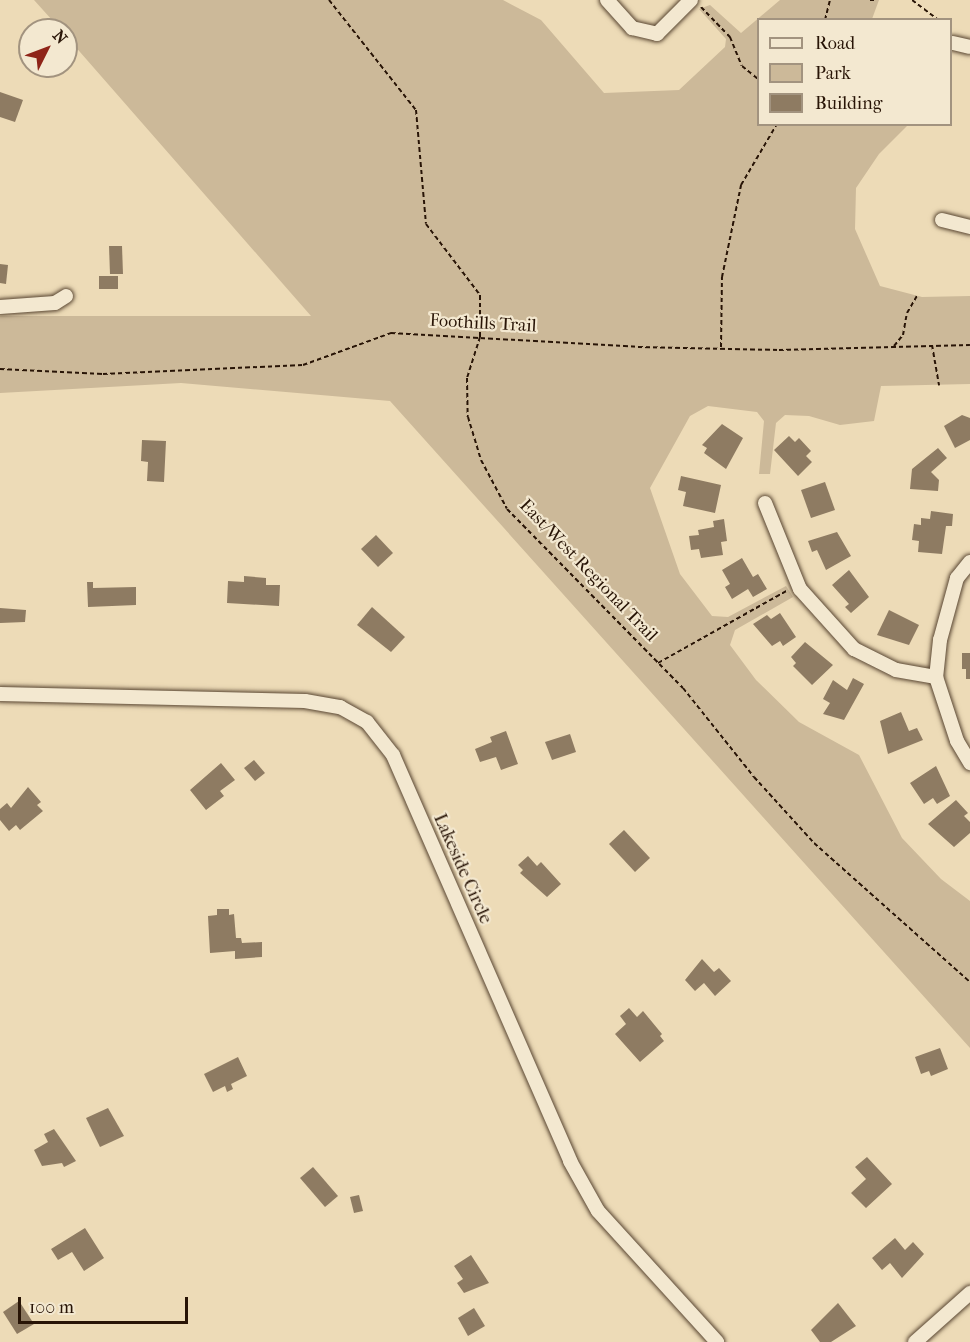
<!DOCTYPE html>
<html>
<head>
<meta charset="utf-8">
<style>
	body { margin:0 }
	#map { position:relative; width:970px; height:1342px; overflow:hidden; background:#eddbb7; font-family:"IM FELL French Canon",serif }
	div>[style] { position:absolute }
	.green>* { inset:0; background:#ccb999 }
	.building>* { inset:0; background:#8e7b62 }
	.path>* { height:2px; margin-top:-1px; transform-origin:0; background:repeating-linear-gradient(90deg,#281406 0 4.5px,transparent 0 7.5px) }
	.roads { filter:drop-shadow(0 0 2px #594632) drop-shadow(0 0 2px #594632) }
	.minor>* { height:14px; margin:-7px; padding:0 7px; transform-origin:7px; border-radius:7px; background:#f3e8d0 }
	span { translate:-50% -50%; white-space:nowrap; text-align:center; line-height:1.15; -webkit-text-stroke:4.5px #f3e8d0; paint-order:stroke }
	.street-label { font-size:18px; color:#281406 }
	.legend { position:absolute; left:757px; top:18px; width:195px; height:108px; box-sizing:border-box; background:#f3e8d0; border:2px solid #a2937f; margin:0; padding:8px 10px; list-style:none; font-size:18px; color:#281406 }
	.legend li { display:flex; align-items:center; gap:12px; height:30px }
	.legend b { width:30px; border:2px solid #a2937f }
	.north { position:absolute; left:18px; top:18px; width:60px; height:60px; box-sizing:border-box; background:#f3e8d0; border:2px solid #a2937f; border-radius:50%; rotate:48deg; font-size:16px; font-weight:700; line-height:24px; text-align:center; color:#281406 }
	.north::after { content:''; display:block; margin:auto; width:21px; height:27px; background:#8f2418; clip-path:polygon(50% 0,100% 100%,50% 72%,0 100%) }
	.scale { position:absolute; left:18px; top:1297px; width:170px; height:27px; box-sizing:border-box; border:3px solid #281406; border-top:0; padding-left:8px; font-size:18px; line-height:21px; white-space:nowrap; color:#281406; -webkit-text-stroke:4px #f3e8d0; paint-order:stroke }
</style>
</head>
<body>
<div id="map">
	<div class="green">
		<div style="clip-path:polygon(34px 0,503px 0,541px 20px,604px 93px,679px 90px,725px 47px,726px 39px,699px 9px,710px 5px,741px 33px,780px 0,879px 0,872px 19px,758px 20px,758px 124px,908px 125px,879px 154px,856px 188px,855px 229px,880px 286px,922px 297px,970px 296px,970px 384px,881px 386px,874px 421px,840px 425px,809px 416px,785px 415px,776px 423px,770px 474px,759px 474px,764px 421px,757px 412px,708px 406px,690px 416px,650px 488px,680px 574px,712px 616px,728px 617px,786px 586px,793px 597px,735px 630px,730px 645px,756px 680px,799px 722px,859px 755px,902px 838px,941px 879px,970px 901px,970px 1048px,390px 401px,181px 383px,0 393px,0 316px,311px 316px,66px 36px,66px 30px,61px 30px)"></div>
	</div>
	<div class="building">
		<div style="clip-path:polygon(0 92px,23px 100px,15px 122px,0 117px)"></div>
		<div style="clip-path:polygon(109px 246px,122px 246px,123px 274px,110px 274px)"></div>
		<div style="clip-path:polygon(0 264px,8px 265px,6px 284px,0 283px)"></div>
		<div style="clip-path:polygon(99px 276px,118px 276px,118px 289px,99px 289px)"></div>
		<div style="clip-path:polygon(962px 415px,970px 418px,970px 440px,955px 448px,944px 426px)"></div>
		<div style="clip-path:polygon(722px 424px,743px 438px,726px 469px,704px 453px,707px 448px,702px 445px)"></div>
		<div style="clip-path:polygon(789px 436px,795px 442px,799px 438px,811px 451px,806px 456px,812px 462px,798px 476px,774px 450px)"></div>
		<div style="clip-path:polygon(142px 440px,166px 441px,164px 482px,147px 481px,148px 462px,141px 461px)"></div>
		<div style="clip-path:polygon(938px 448px,947px 458px,931px 472px,939px 480px,938px 491px,910px 489px,912px 469px)"></div>
		<div style="clip-path:polygon(681px 476px,721px 485px,715px 513px,683px 506px,686px 492px,678px 490px)"></div>
		<div style="clip-path:polygon(825px 482px,835px 510px,811px 518px,801px 490px)"></div>
		<div style="clip-path:polygon(931px 511px,953px 514px,952px 526px,946px 526px,942px 554px,918px 552px,919px 541px,912px 540px,914px 524px,921px 525px,921px 518px,930px 519px)"></div>
		<div style="clip-path:polygon(724px 519px,727px 541px,721px 542px,723px 555px,701px 558px,699px 549px,691px 550px,689px 536px,699px 535px,698px 530px,714px 527px,713px 521px)"></div>
		<div style="clip-path:polygon(837px 532px,851px 556px,826px 570px,817px 550px,812px 552px,808px 541px)"></div>
		<div style="clip-path:polygon(376px 535px,393px 553px,378px 567px,361px 549px)"></div>
		<div style="clip-path:polygon(742px 558px,753px 577px,758px 574px,767px 589px,753px 597px,748px 589px,732px 599px,725px 587px,730px 584px,722px 570px)"></div>
		<div style="clip-path:polygon(849px 570px,869px 597px,851px 613px,845px 607px,849px 604px,832px 585px)"></div>
		<div style="clip-path:polygon(244px 576px,266px 578px,266px 585px,280px 585px,279px 606px,227px 603px,228px 581px,244px 582px)"></div>
		<div style="clip-path:polygon(87px 582px,93px 582px,93px 588px,136px 587px,136px 605px,88px 607px)"></div>
		<div style="clip-path:polygon(372px 607px,405px 637px,391px 652px,357px 625px)"></div>
		<div style="clip-path:polygon(0 608px,26px 610px,25px 622px,0 623px)"></div>
		<div style="clip-path:polygon(889px 610px,919px 625px,909px 645px,877px 635px)"></div>
		<div style="clip-path:polygon(780px 613px,796px 637px,783px 646px,780px 641px,772px 646px,753px 624px,767px 615px,771px 619px)"></div>
		<div style="clip-path:polygon(805px 642px,833px 665px,812px 685px,793px 666px,796px 663px,791px 657px)"></div>
		<div style="clip-path:polygon(962px 653px,970px 653px,970px 679px,966px 679px,966px 669px,962px 669px)"></div>
		<div style="clip-path:polygon(853px 678px,864px 684px,844px 720px,823px 714px,830px 703px,823px 699px,833px 680px,847px 690px)"></div>
		<div style="clip-path:polygon(901px 712px,909px 731px,917px 728px,923px 740px,888px 754px,880px 721px)"></div>
		<div style="clip-path:polygon(506px 731px,518px 764px,501px 770px,496px 757px,480px 762px,475px 749px,492px 742px,490px 737px)"></div>
		<div style="clip-path:polygon(570px 734px,576px 752px,552px 760px,545px 742px)"></div>
		<div style="clip-path:polygon(254px 760px,265px 773px,255px 781px,244px 768px)"></div>
		<div style="clip-path:polygon(221px 763px,235px 780px,220px 791px,224px 796px,206px 810px,190px 790px)"></div>
		<div style="clip-path:polygon(936px 766px,950px 796px,937px 804px,933px 798px,924px 804px,910px 783px)"></div>
		<div style="clip-path:polygon(28px 787px,41px 802px,37px 805px,43px 811px,20px 830px,16px 825px,9px 831px,0 820px,0 809px,7px 803px,11px 808px)"></div>
		<div style="clip-path:polygon(956px 800px,968px 813px,964px 816px,970px 822px,970px 833px,954px 847px,928px 824px)"></div>
		<div style="clip-path:polygon(624px 830px,650px 858px,635px 872px,609px 844px)"></div>
		<div style="clip-path:polygon(528px 856px,537px 866px,541px 862px,561px 884px,547px 897px,520px 873px,523px 870px,518px 865px)"></div>
		<div style="clip-path:polygon(217px 909px,229px 909px,229px 915px,234px 914px,236px 938px,241px 938px,242px 943px,262px 942px,262px 957px,235px 959px,235px 951px,210px 953px,208px 916px,217px 915px)"></div>
		<div style="clip-path:polygon(702px 959px,714px 972px,719px 968px,731px 981px,715px 996px,704px 983px,695px 991px,685px 980px)"></div>
		<div style="clip-path:polygon(629px 1008px,637px 1017px,643px 1011px,662px 1034px,660px 1036px,664px 1041px,640px 1062px,615px 1034px,626px 1024px,620px 1016px)"></div>
		<div style="clip-path:polygon(940px 1048px,948px 1069px,931px 1076px,929px 1071px,921px 1074px,915px 1057px)"></div>
		<div style="clip-path:polygon(238px 1057px,247px 1076px,231px 1084px,233px 1089px,227px 1092px,225px 1086px,213px 1092px,204px 1074px)"></div>
		<div style="clip-path:polygon(108px 1108px,124px 1136px,100px 1147px,86px 1118px)"></div>
		<div style="clip-path:polygon(54px 1129px,76px 1161px,64px 1167px,62px 1163px,42px 1166px,34px 1150px,48px 1142px,44px 1134px)"></div>
		<div style="clip-path:polygon(867px 1157px,892px 1184px,866px 1208px,851px 1193px,866px 1179px,855px 1167px)"></div>
		<div style="clip-path:polygon(313px 1167px,338px 1196px,325px 1207px,300px 1178px)"></div>
		<div style="clip-path:polygon(359px 1195px,363px 1211px,354px 1213px,350px 1197px)"></div>
		<div style="clip-path:polygon(85px 1228px,104px 1258px,84px 1271px,72px 1252px,58px 1260px,51px 1249px)"></div>
		<div style="clip-path:polygon(895px 1238px,905px 1250px,913px 1242px,924px 1254px,902px 1278px,890px 1263px,882px 1270px,872px 1258px)"></div>
		<div style="clip-path:polygon(471px 1255px,489px 1283px,464px 1293px,457px 1283px,463px 1279px,454px 1266px)"></div>
		<div style="clip-path:polygon(19px 1301px,34px 1324px,17px 1334px,3px 1312px)"></div>
		<div style="clip-path:polygon(838px 1303px,856px 1326px,831px 1342px,820px 1342px,811px 1330px)"></div>
		<div style="clip-path:polygon(474px 1308px,485px 1326px,468px 1336px,458px 1318px)"></div>
	</div>
	<div class="path">
		<div style="left:329px;top:0;width:140px;rotate:51.7deg"></div>
		<div style="left:416px;top:110px;width:114px;rotate:85deg"></div>
		<div style="left:426px;top:224px;width:89px;rotate:52.7deg"></div>
		<div style="left:480px;top:295px;width:42px;rotate:90deg"></div>
		<div style="left:480px;top:337px;width:43px;rotate:107.6deg"></div>
		<div style="left:467px;top:378px;width:39px;rotate:89deg"></div>
		<div style="left:468px;top:417px;width:45px;rotate:73.2deg"></div>
		<div style="left:481px;top:460px;width:55px;rotate:62deg"></div>
		<div style="left:507px;top:509px;width:251px;rotate:45.5deg"></div>
		<div style="left:683px;top:688px;width:114px;rotate:51.4deg"></div>
		<div style="left:754px;top:777px;width:89px;rotate:47.7deg"></div>
		<div style="left:814px;top:843px;width:209px;rotate:41.7deg"></div>
		<div style="left:870px;top:0;width:4px"></div>
		<div style="left:912px;top:0;width:34px;rotate:37deg"></div>
		<div style="left:701px;top:7px;width:42px;rotate:46deg"></div>
		<div style="left:730px;top:37px;width:31px;rotate:68deg"></div>
		<div style="left:742px;top:66px;width:21px;rotate:39deg"></div>
		<div style="left:825px;top:20px;width:21px;rotate:-76deg"></div>
		<div style="left:932px;top:345px;width:41px;rotate:80.1deg"></div>
		<div style="left:894px;top:346px;width:14px;rotate:-51deg"></div>
		<div style="left:903px;top:335px;width:22px;rotate:-80deg"></div>
		<div style="left:907px;top:313px;width:20px;rotate:-60deg"></div>
		<div style="left:721px;top:347px;width:70px;rotate:-89.2deg"></div>
		<div style="left:722px;top:277px;width:94px;rotate:-78.3deg"></div>
		<div style="left:741px;top:185px;width:71px;rotate:-59.5deg"></div>
		<div style="left:0;top:369px;width:103px;rotate:2.8deg"></div>
		<div style="left:103px;top:374px;width:200px;rotate:-2.6deg"></div>
		<div style="left:303px;top:365px;width:94px;rotate:-20deg"></div>
		<div style="left:391px;top:333px;width:247px;rotate:3.2deg"></div>
		<div style="left:638px;top:347px;width:141px;rotate:1.2deg"></div>
		<div style="left:779px;top:350px;width:191px;rotate:-1.5deg"></div>
		<div style="left:658px;top:663px;width:149px;rotate:-29.3deg"></div>
	</div>
	<div class="roads">
		<div class="minor">
			<div style="left:607px;top:0;width:38px;rotate:48deg"></div>
			<div style="left:632px;top:28px;width:26px;rotate:13deg"></div>
			<div style="left:657px;top:34px;width:48px;rotate:-45deg"></div>
			<div style="left:953px;top:43px;width:17px;rotate:13deg"></div>
			<div style="left:942px;top:220px;width:29px;rotate:14deg"></div>
			<div style="left:0;top:307px;width:55px;rotate:-4.2deg"></div>
			<div style="left:55px;top:303px;width:13px;rotate:-32deg"></div>
			<div style="left:765px;top:503px;width:93px;rotate:67.9deg"></div>
			<div style="left:800px;top:589px;width:81px;rotate:48deg"></div>
			<div style="left:854px;top:649px;width:47px;rotate:26.6deg"></div>
			<div style="left:896px;top:670px;width:41px;rotate:9.9deg"></div>
			<div style="left:970px;top:562px;width:21px;rotate:129deg"></div>
			<div style="left:957px;top:578px;width:64px;rotate:105.3deg"></div>
			<div style="left:940px;top:640px;width:37px;rotate:96deg"></div>
			<div style="left:936px;top:677px;width:67px;rotate:71.8deg"></div>
			<div style="left:957px;top:741px;width:26px;rotate:59deg"></div>
			<div style="left:0;top:694px;width:305px;rotate:1.3deg"></div>
			<div style="left:305px;top:701px;width:36px;rotate:10deg"></div>
			<div style="left:340px;top:707px;width:31px;rotate:29deg"></div>
			<div style="left:367px;top:722px;width:42px;rotate:51.8deg"></div>
			<div style="left:393px;top:755px;width:443px;rotate:66.4deg"></div>
			<div style="left:570px;top:1161px;width:57px;rotate:60.8deg"></div>
			<div style="left:598px;top:1211px;width:177px;rotate:47.7deg"></div>
			<div style="left:915px;top:1342px;width:74px;rotate:-41.7deg"></div>
		</div>
	</div>
	<div class="street-label">
		<span style="left:483px;top:324px;rotate:3deg">Foothills Trail</span>
		<span style="left:588px;top:571px;rotate:46deg">East/West Regional Trail</span>
		<span style="left:462px;top:869px;rotate:66deg">Lakeside Circle</span>
	</div>
	<ul class="legend">
	<li><b style="height:8px;background:#f3e8d0"></b>Road</li>
	<li><b style="height:16px;background:#ccb999"></b>Park</li>
	<li><b style="height:16px;background:#8e7b62"></b>Building</li>
	</ul>
	<div class="north">N</div>
	<div class="scale">100 m</div>
</div>
</body>
</html>
